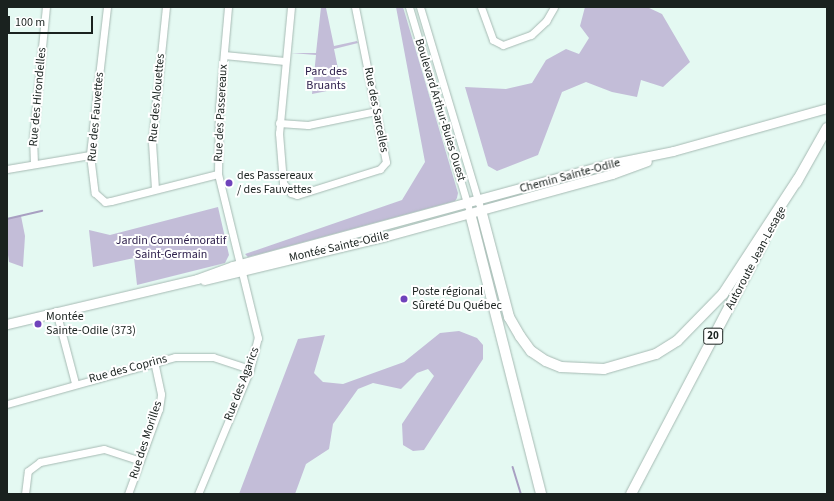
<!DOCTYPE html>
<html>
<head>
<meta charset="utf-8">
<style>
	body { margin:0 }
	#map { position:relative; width:834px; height:501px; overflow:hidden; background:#e4f9f2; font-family:"Source Sans 3",sans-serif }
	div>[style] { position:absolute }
	.green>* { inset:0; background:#c3bdd8 }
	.stream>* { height:1.5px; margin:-0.75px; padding:0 0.75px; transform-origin:0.75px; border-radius:0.75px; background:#a8a0c2 }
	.roads { filter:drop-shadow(0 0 1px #a6bab3) drop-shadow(0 0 1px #a6bab3) }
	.minor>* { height:7px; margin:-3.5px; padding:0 3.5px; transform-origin:3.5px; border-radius:3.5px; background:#fff }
	.major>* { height:9px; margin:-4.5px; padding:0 4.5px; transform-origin:4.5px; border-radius:4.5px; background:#fff }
	.highway>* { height:10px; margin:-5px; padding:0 5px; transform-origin:5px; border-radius:5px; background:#fff }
	.dots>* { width:11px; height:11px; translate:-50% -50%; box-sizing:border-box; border:2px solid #fff; border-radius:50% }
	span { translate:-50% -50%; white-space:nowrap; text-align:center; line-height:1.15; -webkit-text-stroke:4px #fff; paint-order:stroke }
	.shield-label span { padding:1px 3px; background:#fff; border:1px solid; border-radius:3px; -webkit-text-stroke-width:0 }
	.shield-label { font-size:11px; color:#1a221f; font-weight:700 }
	.park-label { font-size:12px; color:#2e204c }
	.street-label { font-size:12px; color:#1a221f }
	.poi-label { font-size:12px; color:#1a221f }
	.left { translate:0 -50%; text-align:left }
	.frame { position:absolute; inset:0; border:8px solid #1a221f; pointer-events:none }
	.scale { position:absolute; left:8px; top:16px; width:85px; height:18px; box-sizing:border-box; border:2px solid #1a221f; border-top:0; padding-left:5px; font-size:12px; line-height:14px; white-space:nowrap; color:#1a221f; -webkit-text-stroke:3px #fff; paint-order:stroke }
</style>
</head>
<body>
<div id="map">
	<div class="green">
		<div style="clip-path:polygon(321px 7px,326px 8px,334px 46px,357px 41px,358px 43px,334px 49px,342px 88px,312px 94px,316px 55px,291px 53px,316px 53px)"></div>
		<div style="clip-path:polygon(396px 7px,403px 7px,458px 193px,457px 198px,455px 201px,248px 257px,245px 254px,402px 200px,425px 162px)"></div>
		<div style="clip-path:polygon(585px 7px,647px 7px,662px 14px,690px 62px,663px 87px,641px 80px,637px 97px,612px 92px,586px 82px,562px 92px,538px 155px,497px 171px,488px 166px,465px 87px,506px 89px,532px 83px,546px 60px,566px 49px,579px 54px,589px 38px,580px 26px)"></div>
		<div style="clip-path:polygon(218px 207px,229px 255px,225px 263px,137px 285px,134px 258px,93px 267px,89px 230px,110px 235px)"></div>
		<div style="clip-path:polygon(21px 216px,25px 236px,23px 267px,9px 262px,7px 248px,7px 219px)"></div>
		<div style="clip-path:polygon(459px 331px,477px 338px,483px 345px,483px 359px,424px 450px,413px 451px,403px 445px,402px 424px,434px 376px,428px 369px,417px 373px,401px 389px,373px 383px,358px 389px,333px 424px,329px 449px,306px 464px,295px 494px,239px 494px,298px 339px,325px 335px,314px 373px,323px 382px,343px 384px,404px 362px,440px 333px)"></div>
	</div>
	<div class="stream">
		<div style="left:7px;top:219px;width:36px;rotate:-13deg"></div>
		<div style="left:513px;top:467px;width:28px;rotate:73deg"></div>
	</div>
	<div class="roads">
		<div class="minor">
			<div style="left:107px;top:7px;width:149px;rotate:96.6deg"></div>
			<div style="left:90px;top:155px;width:38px;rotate:83deg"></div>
			<div style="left:95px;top:193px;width:13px;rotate:42deg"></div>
			<div style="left:105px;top:202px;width:6px;rotate:-9deg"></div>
			<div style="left:111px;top:201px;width:110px;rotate:-14.2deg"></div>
			<div style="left:291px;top:7px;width:127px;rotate:95.4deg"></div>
			<div style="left:279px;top:133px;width:50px;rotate:85.4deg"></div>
			<div style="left:283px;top:183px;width:13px;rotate:51deg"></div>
			<div style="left:291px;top:193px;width:6px;rotate:18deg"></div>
			<div style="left:297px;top:195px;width:87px;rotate:-17.4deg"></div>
			<div style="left:380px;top:169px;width:9px;rotate:-49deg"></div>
			<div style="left:386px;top:162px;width:158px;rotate:-101.3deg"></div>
			<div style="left:409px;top:7px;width:208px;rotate:73.5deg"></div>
			<div style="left:420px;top:7px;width:206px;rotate:73.3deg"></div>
			<div style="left:481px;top:7px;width:35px;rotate:70deg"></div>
			<div style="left:493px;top:40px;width:11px;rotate:27deg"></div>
			<div style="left:503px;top:45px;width:30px;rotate:-20deg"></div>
			<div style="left:531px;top:35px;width:21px;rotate:-43deg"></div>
			<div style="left:546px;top:21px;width:16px;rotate:-60deg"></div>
			<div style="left:224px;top:55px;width:61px;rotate:5.6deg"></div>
			<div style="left:279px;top:123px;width:29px;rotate:4deg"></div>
			<div style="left:308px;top:125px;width:69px;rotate:-11.6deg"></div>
			<div style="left:34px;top:164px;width:25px;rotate:-92deg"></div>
			<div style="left:33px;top:139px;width:133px;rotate:-84.4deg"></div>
			<div style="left:7px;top:169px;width:84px;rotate:-9.6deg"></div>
			<div style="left:155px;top:189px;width:47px;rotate:-93.7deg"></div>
			<div style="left:152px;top:142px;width:136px;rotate:-84.1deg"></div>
			<div style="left:56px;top:311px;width:74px;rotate:75.2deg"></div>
			<div style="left:7px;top:404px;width:174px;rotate:-15.6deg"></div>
			<div style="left:175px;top:357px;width:38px"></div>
			<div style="left:213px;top:357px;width:39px;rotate:18deg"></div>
			<div style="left:25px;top:494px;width:23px;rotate:-83deg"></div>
			<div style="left:28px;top:471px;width:15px;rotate:-37deg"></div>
			<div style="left:40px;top:462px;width:65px;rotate:-11.5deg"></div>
			<div style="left:104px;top:449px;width:38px;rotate:18deg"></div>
			<div style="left:128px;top:494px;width:90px;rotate:-70deg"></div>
			<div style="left:159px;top:409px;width:15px;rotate:-82deg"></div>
			<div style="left:161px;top:394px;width:33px;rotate:-102deg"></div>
			<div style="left:198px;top:494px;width:135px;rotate:-67.4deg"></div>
			<div style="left:250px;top:369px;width:32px;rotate:-76deg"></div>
			<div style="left:258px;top:338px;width:169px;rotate:-103.7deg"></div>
			<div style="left:218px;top:174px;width:66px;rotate:-89.1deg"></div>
			<div style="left:219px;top:108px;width:101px;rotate:-84.9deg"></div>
		</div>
		<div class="major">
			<div style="left:204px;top:280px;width:184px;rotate:-13.5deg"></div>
			<div style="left:383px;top:237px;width:238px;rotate:-15.4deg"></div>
			<div style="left:612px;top:174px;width:37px;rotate:-20deg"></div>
			<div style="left:7px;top:324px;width:195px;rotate:-13.3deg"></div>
			<div style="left:197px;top:279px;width:38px;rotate:-20deg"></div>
			<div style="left:233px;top:266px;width:390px;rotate:-15.2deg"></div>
			<div style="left:609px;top:164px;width:65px;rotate:-11.5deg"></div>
			<div style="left:673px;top:151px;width:160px;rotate:-15.6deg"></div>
		</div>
		<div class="highway">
			<div style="left:796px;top:183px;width:63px;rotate:-60.6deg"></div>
			<div style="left:481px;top:210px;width:111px;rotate:75.3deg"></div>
			<div style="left:509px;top:317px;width:22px;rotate:60deg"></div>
			<div style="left:520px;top:336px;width:19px;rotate:54deg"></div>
			<div style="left:531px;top:351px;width:18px;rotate:34deg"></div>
			<div style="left:546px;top:361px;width:16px;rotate:22deg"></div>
			<div style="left:561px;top:367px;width:43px;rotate:2.7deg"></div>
			<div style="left:604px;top:369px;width:54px;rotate:-16.1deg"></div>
			<div style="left:656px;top:354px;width:25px;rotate:-32deg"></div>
			<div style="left:677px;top:341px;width:66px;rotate:-45.6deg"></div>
			<div style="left:723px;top:294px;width:137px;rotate:-56.9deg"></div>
			<div style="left:470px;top:213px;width:290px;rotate:75.8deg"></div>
			<div style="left:631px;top:494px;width:286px;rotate:-62.3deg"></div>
		</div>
	</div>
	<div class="dots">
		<div style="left:229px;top:183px;background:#6f43bb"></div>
		<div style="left:404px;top:299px;background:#6f43bb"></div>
		<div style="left:38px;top:324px;background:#6f43bb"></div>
	</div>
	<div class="shield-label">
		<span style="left:713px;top:336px">20</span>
	</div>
	<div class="park-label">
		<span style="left:326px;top:79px">Parc des<br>Bruants</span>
		<span style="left:171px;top:248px">Jardin Commémoratif<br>Saint-Germain</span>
	</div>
	<div class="street-label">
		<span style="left:38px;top:97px;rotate:-85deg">Rue des Hirondelles</span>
		<span style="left:157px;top:98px;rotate:-85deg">Rue des Alouettes</span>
		<span style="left:376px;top:110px;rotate:79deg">Rue des Sarcelles</span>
		<span style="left:440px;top:110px;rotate:73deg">Boulevard Arthur-Buies Ouest</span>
		<span style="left:221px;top:113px;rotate:-87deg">Rue des Passereaux</span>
		<span style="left:96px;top:117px;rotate:-85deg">Rue des Fauvettes</span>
		<span style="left:570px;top:176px;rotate:-15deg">Chemin Sainte-Odile</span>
		<span style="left:339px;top:247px;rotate:-13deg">Montée Sainte-Odile</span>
		<span style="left:756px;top:258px;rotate:-62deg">Autoroute Jean-Lesage</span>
		<span style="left:128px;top:369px;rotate:-15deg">Rue des Coprins</span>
		<span style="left:242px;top:384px;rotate:-69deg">Rue des Agarics</span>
		<span style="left:146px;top:440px;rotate:-72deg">Rue des Morilles</span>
	</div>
	<div class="poi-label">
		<span class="left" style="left:237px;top:183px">des Passereaux<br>/ des Fauvettes</span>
		<span class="left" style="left:412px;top:299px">Poste régional<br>Sûreté Du Québec</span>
		<span class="left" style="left:46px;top:324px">Montée<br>Sainte-Odile (373)</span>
	</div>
	<div class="frame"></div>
	<div class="scale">100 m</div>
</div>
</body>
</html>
